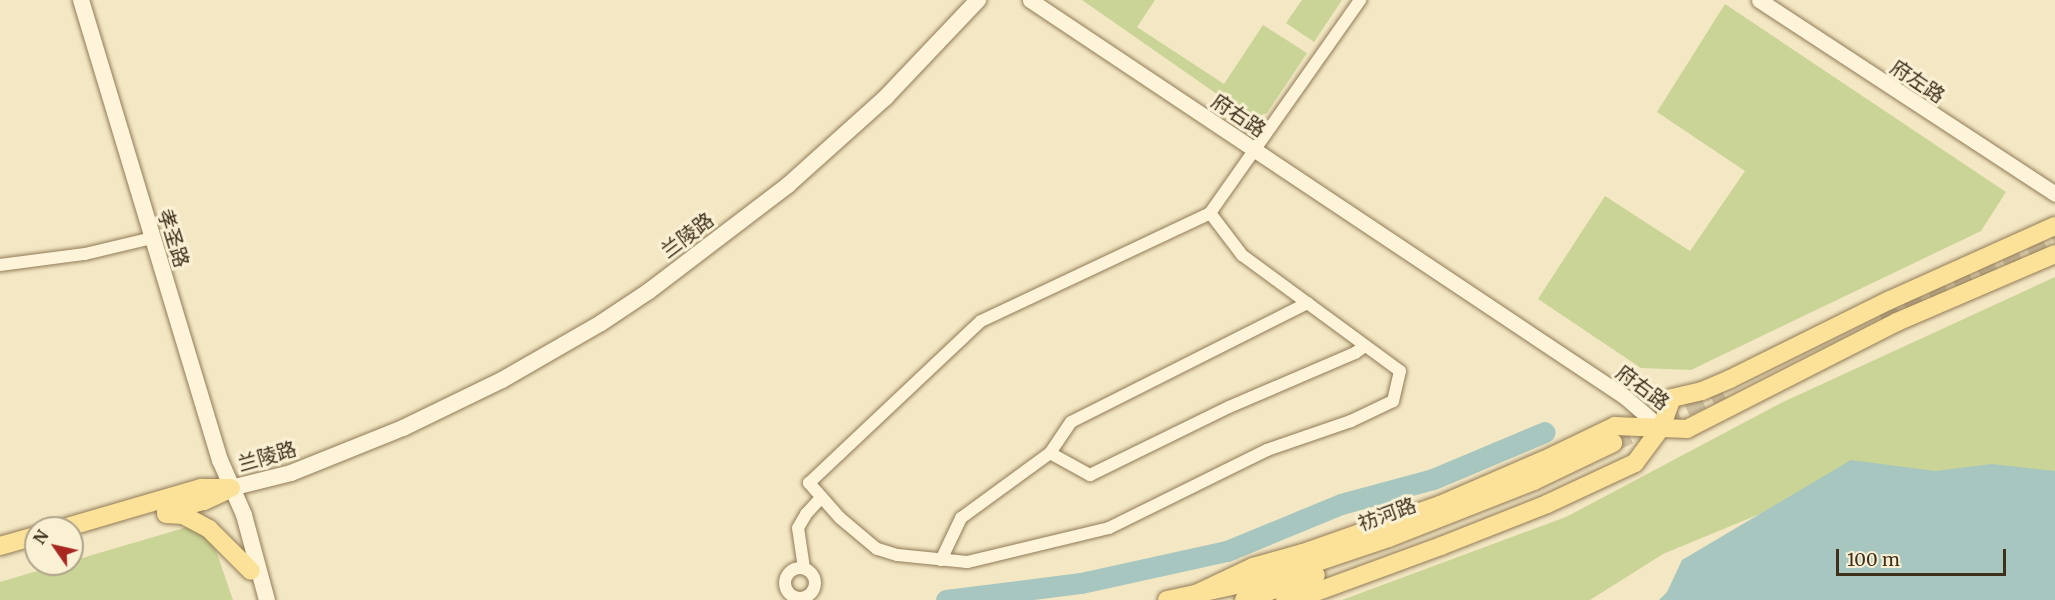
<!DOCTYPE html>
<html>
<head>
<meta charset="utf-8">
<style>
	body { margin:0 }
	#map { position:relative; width:2055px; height:600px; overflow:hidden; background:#f4e8c4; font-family:Merriweather,"Noto Sans SC",serif }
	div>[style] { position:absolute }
	.green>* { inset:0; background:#c9d496 }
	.water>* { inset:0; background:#a6c6bf }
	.river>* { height:21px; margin:-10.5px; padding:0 10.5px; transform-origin:10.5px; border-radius:10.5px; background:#a6c6bf }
	.primary-tunnel>* { height:18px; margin-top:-9px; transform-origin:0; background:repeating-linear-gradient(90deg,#d0c3a3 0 18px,transparent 0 27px) }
	.roads { filter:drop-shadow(0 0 2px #917a57) drop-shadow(0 0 2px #917a57) }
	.minor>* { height:12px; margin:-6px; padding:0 6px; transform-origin:6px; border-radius:6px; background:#fdf4d9 }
	.minor>.ring { margin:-6px; padding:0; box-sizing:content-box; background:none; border:12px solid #fdf4d9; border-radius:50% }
	.tertiary>* { height:15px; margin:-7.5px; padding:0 7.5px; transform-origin:7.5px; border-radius:7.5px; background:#fdf4d9 }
	.secondary>* { height:16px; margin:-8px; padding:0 8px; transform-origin:8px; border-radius:8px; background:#fdf4d9 }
	.primary>* { height:18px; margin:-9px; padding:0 9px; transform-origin:9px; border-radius:9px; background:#fbe298 }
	span { translate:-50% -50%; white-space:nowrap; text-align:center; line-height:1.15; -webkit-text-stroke:6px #faf1d5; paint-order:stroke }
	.street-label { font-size:20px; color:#3f301d }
	.north { position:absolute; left:24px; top:516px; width:60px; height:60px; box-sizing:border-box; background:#faf1d5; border:2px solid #afa48b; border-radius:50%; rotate:304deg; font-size:16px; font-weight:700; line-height:24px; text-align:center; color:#3f301d }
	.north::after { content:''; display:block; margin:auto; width:21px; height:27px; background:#a8271f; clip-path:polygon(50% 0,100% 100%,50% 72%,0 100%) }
	.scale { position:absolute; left:1836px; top:549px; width:170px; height:27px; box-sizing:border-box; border:3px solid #3f301d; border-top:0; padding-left:8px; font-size:18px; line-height:21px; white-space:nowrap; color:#3f301d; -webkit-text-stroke:4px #faf1d5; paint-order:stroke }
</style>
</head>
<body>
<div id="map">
	<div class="green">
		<div style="clip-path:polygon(1082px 0,1155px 0,1137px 27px,1224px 84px,1263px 25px,1307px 53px,1267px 113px,1256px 117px,1247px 115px)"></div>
		<div style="clip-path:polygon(1302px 0,1342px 0,1314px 42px,1286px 23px)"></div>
		<div style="clip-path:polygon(1725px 4px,2006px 192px,1981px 231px,1691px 370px,1641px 368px,1538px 299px,1605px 196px,1690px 251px,1745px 171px,1657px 112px)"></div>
		<div style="clip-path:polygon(2055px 277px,2055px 475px,1842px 480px,1663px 554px,1590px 600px,1342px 600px,1566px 517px,1783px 402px)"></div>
		<div style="clip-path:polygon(191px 526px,212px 539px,233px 600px,0 600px,0 582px,61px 564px,72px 564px,72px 561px)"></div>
	</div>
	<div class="water">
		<div style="clip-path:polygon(1851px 460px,1935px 471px,1992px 464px,2055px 471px,2055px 600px,1659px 600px,1667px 592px,1682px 560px)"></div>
	</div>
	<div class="river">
		<div style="left:946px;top:600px;width:136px;rotate:-7.2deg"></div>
		<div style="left:1081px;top:583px;width:149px;rotate:-12.4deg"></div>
		<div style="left:1227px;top:551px;width:123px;rotate:-22.4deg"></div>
		<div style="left:1341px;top:504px;width:95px;rotate:-15.2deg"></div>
		<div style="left:1433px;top:479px;width:121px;rotate:-22.8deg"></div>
	</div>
	<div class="primary-tunnel">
		<div style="left:1879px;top:314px;width:192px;rotate:-23.6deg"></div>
		<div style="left:1613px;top:443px;width:121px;rotate:-25.9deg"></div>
	</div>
	<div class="roads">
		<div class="minor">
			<div style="left:1210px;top:213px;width:53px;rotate:52.7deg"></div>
			<div style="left:1242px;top:255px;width:196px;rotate:36.3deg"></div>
			<div style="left:1400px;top:371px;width:31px;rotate:103deg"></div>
			<div style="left:1393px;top:401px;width:47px;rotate:154.5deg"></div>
			<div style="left:1351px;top:421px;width:89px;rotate:161deg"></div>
			<div style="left:1267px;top:450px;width:176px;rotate:153.7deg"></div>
			<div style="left:1109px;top:528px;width:146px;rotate:166.5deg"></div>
			<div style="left:967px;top:562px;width:70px;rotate:-174.3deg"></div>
			<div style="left:897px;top:555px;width:21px;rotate:-163deg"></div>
			<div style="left:877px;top:549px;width:48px;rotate:-140deg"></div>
			<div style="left:840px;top:518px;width:47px;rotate:-131.5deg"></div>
			<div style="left:809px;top:483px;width:236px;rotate:-43.3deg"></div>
			<div style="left:981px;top:321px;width:253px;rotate:-25.2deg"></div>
			<div style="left:1210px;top:213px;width:261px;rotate:-54.8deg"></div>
			<div style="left:0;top:265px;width:86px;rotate:-7.4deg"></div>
			<div style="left:85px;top:254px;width:69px;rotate:-13.4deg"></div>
			<div style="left:1050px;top:453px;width:46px;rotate:28.8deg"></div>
			<div style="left:1090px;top:475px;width:155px;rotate:-26.1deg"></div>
			<div style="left:1229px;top:407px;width:137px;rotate:-23.2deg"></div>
			<div style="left:1355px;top:353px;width:12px;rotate:-35deg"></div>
			<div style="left:941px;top:560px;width:47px;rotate:-64.5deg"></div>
			<div style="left:961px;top:518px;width:110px;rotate:-36.1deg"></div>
			<div style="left:1050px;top:453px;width:37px;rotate:-56deg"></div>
			<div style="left:1071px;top:422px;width:265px;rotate:-26.7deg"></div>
			<div class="ring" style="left:785px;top:568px;width:18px;height:18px"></div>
			<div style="left:804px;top:568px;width:40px;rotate:-98.5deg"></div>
			<div style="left:798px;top:528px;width:16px;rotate:-60deg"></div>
			<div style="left:806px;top:514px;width:23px;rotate:-47deg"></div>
		</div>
		<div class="tertiary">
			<div style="left:1030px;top:0;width:715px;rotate:33.71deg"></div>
			<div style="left:1625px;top:397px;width:48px;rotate:40.7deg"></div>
			<div style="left:1759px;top:0;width:354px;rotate:33.2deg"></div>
		</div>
		<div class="secondary">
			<div style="left:81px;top:0;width:481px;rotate:73.2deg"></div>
			<div style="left:220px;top:460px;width:60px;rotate:66.4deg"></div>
			<div style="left:244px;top:515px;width:88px;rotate:74.9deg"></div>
			<div style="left:231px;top:488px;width:62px;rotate:-14deg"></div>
			<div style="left:291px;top:473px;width:121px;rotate:-21.9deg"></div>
			<div style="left:403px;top:428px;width:110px;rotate:-25.9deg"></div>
			<div style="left:502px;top:380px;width:114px;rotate:-29.9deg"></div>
			<div style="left:601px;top:323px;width:58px;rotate:-33.7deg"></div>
			<div style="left:649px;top:291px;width:175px;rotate:-37.3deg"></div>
			<div style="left:788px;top:185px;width:132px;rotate:-41.9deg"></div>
			<div style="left:886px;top:97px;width:134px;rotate:-46.5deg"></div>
		</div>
		<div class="primary">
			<div style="left:166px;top:511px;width:39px;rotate:-15deg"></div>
			<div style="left:204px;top:501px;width:23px;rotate:-25deg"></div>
			<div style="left:166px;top:514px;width:17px;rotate:3deg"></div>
			<div style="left:183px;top:515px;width:30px;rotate:28deg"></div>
			<div style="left:209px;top:529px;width:59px;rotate:45deg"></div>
			<div style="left:64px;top:528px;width:143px;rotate:-16.3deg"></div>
			<div style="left:201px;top:488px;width:30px"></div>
			<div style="left:0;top:546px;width:37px;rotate:-16deg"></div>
			<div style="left:1194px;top:595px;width:65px;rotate:-25.4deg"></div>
			<div style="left:1253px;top:567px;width:52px;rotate:-15.6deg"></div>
			<div style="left:1303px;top:553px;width:145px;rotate:-19.3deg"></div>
			<div style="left:1440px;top:505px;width:113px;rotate:-23.4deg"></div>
			<div style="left:1544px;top:460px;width:79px;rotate:-25.6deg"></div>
			<div style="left:1615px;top:426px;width:72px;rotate:2.4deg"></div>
			<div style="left:1687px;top:429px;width:236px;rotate:-27deg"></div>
			<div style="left:1897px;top:322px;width:172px;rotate:-23.3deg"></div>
			<div style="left:1167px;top:600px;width:108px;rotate:-12.2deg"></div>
			<div style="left:1273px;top:577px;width:122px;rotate:-18.6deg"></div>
			<div style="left:1389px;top:538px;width:156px;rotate:-21.5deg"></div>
			<div style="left:1534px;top:481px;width:88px;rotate:-25.7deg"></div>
			<div style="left:1244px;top:600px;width:76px;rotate:-19.1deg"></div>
			<div style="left:1285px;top:600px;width:20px;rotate:-11deg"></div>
			<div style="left:1305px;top:596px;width:145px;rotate:-20.2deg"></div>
			<div style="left:1441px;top:546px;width:114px;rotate:-21.6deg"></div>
			<div style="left:1547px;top:504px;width:97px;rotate:-25deg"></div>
			<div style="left:1635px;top:463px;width:44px;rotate:-53.4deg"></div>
			<div style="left:1661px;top:428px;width:32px;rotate:-70deg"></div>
			<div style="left:1672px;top:398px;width:31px;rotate:-13deg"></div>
			<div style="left:1702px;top:391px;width:30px;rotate:-23deg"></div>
			<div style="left:1730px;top:379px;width:178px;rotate:-26.3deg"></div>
			<div style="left:1890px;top:300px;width:181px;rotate:-24.2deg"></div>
		</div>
	</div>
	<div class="street-label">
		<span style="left:1918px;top:81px;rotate:34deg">府左路</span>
		<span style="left:1239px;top:115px;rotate:34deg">府右路</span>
		<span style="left:687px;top:235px;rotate:-37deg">兰陵路</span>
		<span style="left:174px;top:238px;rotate:73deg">孝圣路</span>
		<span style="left:1643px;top:387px;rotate:37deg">府右路</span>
		<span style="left:267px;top:456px;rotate:-16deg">兰陵路</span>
		<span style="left:1387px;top:514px;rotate:-20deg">祊河路</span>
	</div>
	<div class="north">N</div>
	<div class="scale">100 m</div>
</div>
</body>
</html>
